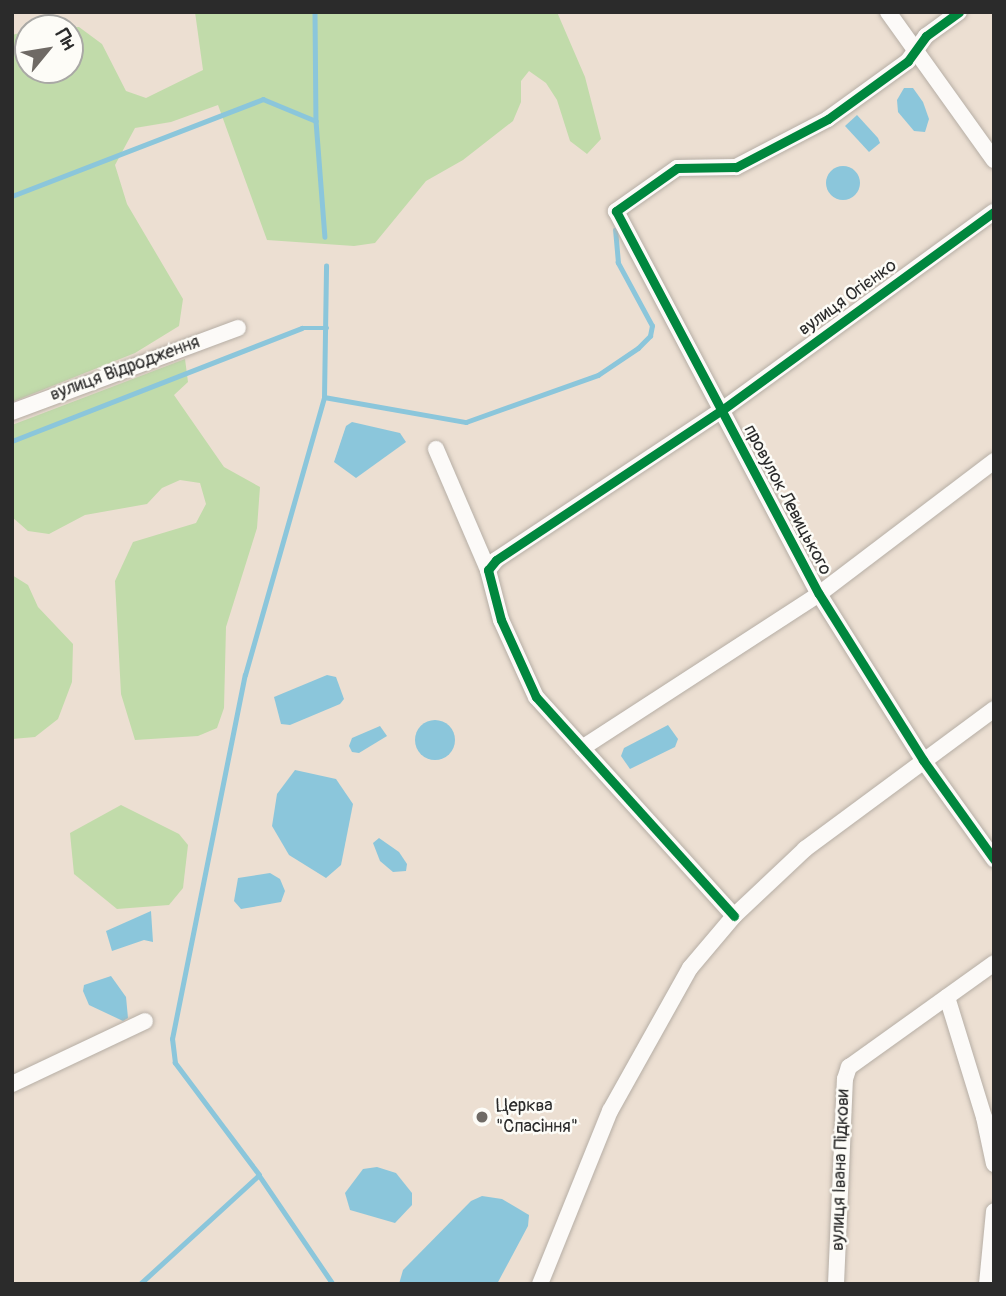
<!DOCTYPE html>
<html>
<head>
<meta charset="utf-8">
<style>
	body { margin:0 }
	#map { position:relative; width:1006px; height:1296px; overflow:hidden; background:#ecdfd2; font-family:Pangolin,sans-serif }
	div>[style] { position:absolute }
	.green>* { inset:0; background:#c1dbaa }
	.water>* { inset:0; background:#8bc6db }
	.round { border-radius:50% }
	.stream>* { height:4.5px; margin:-2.25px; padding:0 2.25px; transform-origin:2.25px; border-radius:2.25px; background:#8bc6db }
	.roads { filter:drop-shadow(0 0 2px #b6aea5) drop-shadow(0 0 2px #b6aea5) }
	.street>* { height:16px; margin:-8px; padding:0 8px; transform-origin:8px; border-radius:8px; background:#fcfaf8 }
	.cycleway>* { height:9px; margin:-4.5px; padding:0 4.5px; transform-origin:4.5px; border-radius:4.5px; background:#00873e }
	.dots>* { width:19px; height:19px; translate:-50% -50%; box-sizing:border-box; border:4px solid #fdfcf7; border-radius:50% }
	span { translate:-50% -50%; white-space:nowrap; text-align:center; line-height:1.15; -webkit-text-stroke:5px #fdfcf7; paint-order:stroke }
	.street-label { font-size:18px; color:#2b2b2b }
	.poi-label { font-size:18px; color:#2b2b2b }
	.left { translate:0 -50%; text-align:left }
	.frame { position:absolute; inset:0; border:14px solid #2b2b2b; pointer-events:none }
	.north { position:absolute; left:14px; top:14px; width:70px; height:70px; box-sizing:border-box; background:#fdfcf7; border:2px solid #a9a8a5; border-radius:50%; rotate:60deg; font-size:19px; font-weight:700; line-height:28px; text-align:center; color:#2b2b2b }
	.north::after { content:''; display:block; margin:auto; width:24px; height:32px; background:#6f6a65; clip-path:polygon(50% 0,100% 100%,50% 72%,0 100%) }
</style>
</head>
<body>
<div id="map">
	<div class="green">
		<div style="clip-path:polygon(195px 12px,557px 12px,585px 77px,601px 139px,587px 154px,570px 141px,557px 100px,546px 83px,529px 71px,521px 81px,521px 102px,513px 121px,463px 160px,426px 181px,375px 243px,354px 246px,267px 240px,218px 105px,171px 122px,135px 128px,115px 165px,127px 204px,183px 299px,179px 326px,135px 353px,12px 402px,12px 35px,28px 31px,28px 70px,70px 70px,70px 28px,43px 28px,79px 27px,102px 44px,126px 91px,146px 98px,203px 70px)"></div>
		<div style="clip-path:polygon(185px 359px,188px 382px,174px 395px,224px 467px,260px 487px,257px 528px,226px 627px,224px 708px,217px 728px,198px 736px,135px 740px,121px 694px,115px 581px,133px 542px,196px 523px,206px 504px,200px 483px,180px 480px,162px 488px,147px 504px,85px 515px,49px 534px,28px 531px,12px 517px,12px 425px)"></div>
		<div style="clip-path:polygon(12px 575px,28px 585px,38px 607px,73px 644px,72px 682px,58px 719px,35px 737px,12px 739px)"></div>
		<div style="clip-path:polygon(121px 805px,179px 834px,188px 845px,183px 888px,169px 905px,117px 909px,74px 874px,70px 833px)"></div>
	</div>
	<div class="water">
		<div style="clip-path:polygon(904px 88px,913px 88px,923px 102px,929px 119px,925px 132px,914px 131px,898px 112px,897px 100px)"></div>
		<div style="clip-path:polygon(857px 115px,878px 138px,880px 143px,869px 152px,845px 126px)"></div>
		<div class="round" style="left:826px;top:166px;width:34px;height:34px"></div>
		<div style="clip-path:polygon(352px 422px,400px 433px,406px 442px,356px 478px,334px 462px,346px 426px)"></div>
		<div style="clip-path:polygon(327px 675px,336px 677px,344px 699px,340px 704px,290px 725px,281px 724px,274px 697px)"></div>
		<div class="round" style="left:415px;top:720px;width:40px;height:40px"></div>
		<div style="clip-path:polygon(668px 725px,678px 739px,675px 747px,630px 769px,621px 756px,624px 748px)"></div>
		<div style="clip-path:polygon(380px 726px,387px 736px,359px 753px,352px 752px,349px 746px,352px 738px)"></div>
		<div style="clip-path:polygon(295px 770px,336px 779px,353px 804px,341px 865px,326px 878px,289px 855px,272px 826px,277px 794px)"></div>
		<div style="clip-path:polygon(379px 838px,399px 852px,407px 864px,406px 871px,393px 872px,380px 861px,373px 843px)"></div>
		<div style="clip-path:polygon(270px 873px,280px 879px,285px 891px,281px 902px,241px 909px,234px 901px,238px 878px)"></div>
		<div style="clip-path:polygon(151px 911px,153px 942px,144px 940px,112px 951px,106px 931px)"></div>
		<div style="clip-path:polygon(111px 976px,126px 997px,128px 1018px,123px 1021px,89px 1005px,83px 991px,84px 985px)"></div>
		<div style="clip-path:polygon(377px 1167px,396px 1173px,412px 1193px,412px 1205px,395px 1223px,350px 1210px,345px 1193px,363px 1169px)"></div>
		<div style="clip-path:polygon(482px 1196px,502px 1199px,529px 1215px,528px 1226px,497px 1284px,399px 1284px,403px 1270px,471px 1201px)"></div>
	</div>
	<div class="stream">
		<div style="left:315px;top:12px;width:109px;rotate:89.5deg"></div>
		<div style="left:316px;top:121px;width:116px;rotate:85.6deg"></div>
		<div style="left:12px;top:196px;width:269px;rotate:-21.1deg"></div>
		<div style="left:263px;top:99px;width:57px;rotate:22.5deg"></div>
		<div style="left:324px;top:397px;width:144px;rotate:10deg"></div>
		<div style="left:466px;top:422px;width:140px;rotate:-19.6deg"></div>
		<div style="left:598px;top:375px;width:48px;rotate:-34deg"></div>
		<div style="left:638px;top:348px;width:17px;rotate:-45deg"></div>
		<div style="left:650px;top:336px;width:10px;rotate:-79deg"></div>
		<div style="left:652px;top:326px;width:72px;rotate:-118.4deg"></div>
		<div style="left:618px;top:263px;width:33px;rotate:-95deg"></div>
		<div style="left:12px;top:441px;width:311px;rotate:-21.3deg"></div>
		<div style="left:302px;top:328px;width:25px"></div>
		<div style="left:259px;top:1175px;width:140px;rotate:-126.9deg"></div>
		<div style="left:175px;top:1063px;width:24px;rotate:-97deg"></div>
		<div style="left:172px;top:1039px;width:371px;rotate:-78.7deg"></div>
		<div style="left:245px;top:675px;width:289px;rotate:-74.1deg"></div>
		<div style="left:324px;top:397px;width:131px;rotate:-89.1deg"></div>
		<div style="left:140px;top:1284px;width:161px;rotate:-42.5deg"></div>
		<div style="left:259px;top:1175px;width:132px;rotate:55.8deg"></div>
	</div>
	<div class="roads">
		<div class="street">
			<div style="left:888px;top:12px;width:182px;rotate:54.4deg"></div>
			<div style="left:959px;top:12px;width:41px;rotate:144deg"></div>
			<div style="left:926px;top:36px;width:31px;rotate:126deg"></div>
			<div style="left:908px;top:61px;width:99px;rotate:144.1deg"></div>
			<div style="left:828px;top:119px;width:104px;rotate:152.4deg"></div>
			<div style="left:736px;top:167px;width:59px;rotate:179deg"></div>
			<div style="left:677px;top:168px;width:75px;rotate:144.8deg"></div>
			<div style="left:616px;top:211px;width:433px;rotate:62.1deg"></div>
			<div style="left:819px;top:594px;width:196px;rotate:57.9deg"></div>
			<div style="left:923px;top:760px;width:122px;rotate:54.4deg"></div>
			<div style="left:12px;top:412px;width:241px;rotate:-20.4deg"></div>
			<div style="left:436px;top:449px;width:132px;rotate:66.7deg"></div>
			<div style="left:582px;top:748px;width:283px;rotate:-33deg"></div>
			<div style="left:819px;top:594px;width:220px;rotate:-37.2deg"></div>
			<div style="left:734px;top:916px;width:295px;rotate:-132.1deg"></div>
			<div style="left:536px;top:697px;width:85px;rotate:-114.4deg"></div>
			<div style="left:501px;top:620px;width:52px;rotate:-104.6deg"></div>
			<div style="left:488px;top:570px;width:13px;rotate:-51deg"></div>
			<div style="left:496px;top:560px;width:271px;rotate:-33.6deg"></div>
			<div style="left:722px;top:410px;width:336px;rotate:-36.1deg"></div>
			<div style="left:947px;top:997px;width:126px;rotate:72.9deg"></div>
			<div style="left:984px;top:1117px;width:48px;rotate:78deg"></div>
			<div style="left:12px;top:1084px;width:147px;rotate:-25.3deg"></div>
			<div style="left:540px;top:1284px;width:187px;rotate:-68deg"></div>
			<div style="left:610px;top:1111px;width:164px;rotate:-60.8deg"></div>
			<div style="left:690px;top:968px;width:68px;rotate:-49.8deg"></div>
			<div style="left:734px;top:916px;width:98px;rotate:-43.3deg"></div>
			<div style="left:805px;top:849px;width:235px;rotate:-36.5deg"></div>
			<div style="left:836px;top:1284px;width:205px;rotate:-87.5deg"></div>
			<div style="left:845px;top:1079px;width:13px;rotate:-72deg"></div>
			<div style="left:849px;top:1067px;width:178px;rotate:-35.6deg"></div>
			<div style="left:987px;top:1284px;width:73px;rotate:-84.5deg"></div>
		</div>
	</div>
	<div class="cycleway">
		<div style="left:959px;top:12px;width:41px;rotate:144deg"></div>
		<div style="left:926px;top:36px;width:31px;rotate:126deg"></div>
		<div style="left:908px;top:61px;width:99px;rotate:144.1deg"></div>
		<div style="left:828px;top:119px;width:104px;rotate:152.4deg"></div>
		<div style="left:736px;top:167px;width:59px;rotate:179deg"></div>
		<div style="left:677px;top:168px;width:75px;rotate:144.8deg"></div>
		<div style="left:616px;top:211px;width:433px;rotate:62.1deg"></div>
		<div style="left:819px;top:594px;width:196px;rotate:57.9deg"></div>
		<div style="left:923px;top:760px;width:122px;rotate:54.4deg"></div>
		<div style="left:734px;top:916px;width:295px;rotate:-132.1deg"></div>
		<div style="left:536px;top:697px;width:85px;rotate:-114.4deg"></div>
		<div style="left:501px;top:620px;width:52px;rotate:-104.6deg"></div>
		<div style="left:488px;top:570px;width:13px;rotate:-51deg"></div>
		<div style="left:496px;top:560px;width:271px;rotate:-33.6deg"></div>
		<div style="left:722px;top:410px;width:336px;rotate:-36.1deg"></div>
	</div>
	<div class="dots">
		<div style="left:482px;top:1117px;background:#6f6a65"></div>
	</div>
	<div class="street-label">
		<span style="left:848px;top:298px;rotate:-36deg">вулиця Огієнко</span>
		<span style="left:125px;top:369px;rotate:-20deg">вулиця Відродження</span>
		<span style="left:787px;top:500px;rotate:62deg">провулок Левицького</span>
		<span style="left:841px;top:1170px;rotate:-88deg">вулиця Івана Підкови</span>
	</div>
	<div class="poi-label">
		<span class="left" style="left:496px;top:1117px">Церква<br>"Спасіння"</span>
	</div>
	<div class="frame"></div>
	<div class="north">Пн</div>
</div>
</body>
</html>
